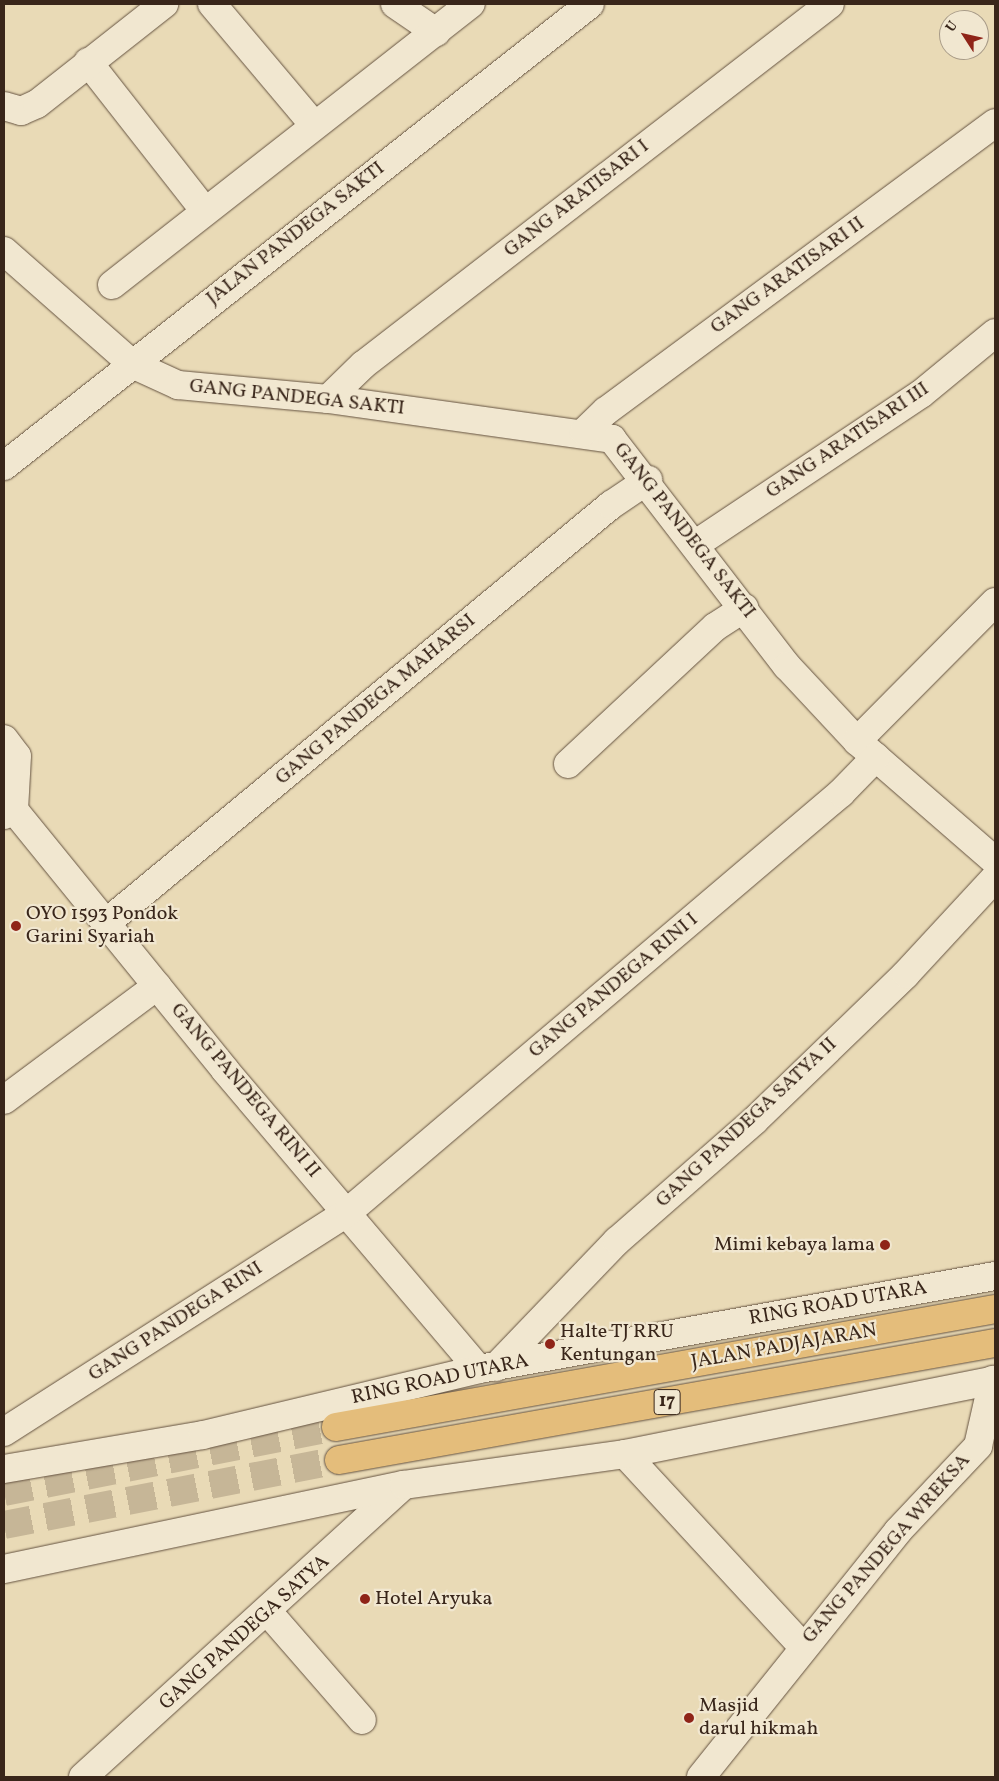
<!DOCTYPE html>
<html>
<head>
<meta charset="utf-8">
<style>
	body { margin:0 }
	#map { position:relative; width:999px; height:1781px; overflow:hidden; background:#e9dab6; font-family:Vollkorn,serif }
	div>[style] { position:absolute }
	.highway-tunnel>* { height:28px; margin-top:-14px; transform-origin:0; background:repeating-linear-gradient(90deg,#c6b697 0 28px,transparent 0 42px) }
	.roads { filter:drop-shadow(0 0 1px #655341) drop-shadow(0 0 1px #655341) }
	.street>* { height:28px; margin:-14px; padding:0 14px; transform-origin:14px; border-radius:14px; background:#f1e7d0 }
	.secondary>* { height:28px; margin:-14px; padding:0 14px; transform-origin:14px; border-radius:14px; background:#f1e7d0 }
	.highway>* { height:28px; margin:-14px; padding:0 14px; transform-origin:14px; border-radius:14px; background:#e4bd7b }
	.dots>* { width:14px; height:14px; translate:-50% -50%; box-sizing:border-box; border:2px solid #f1e7d0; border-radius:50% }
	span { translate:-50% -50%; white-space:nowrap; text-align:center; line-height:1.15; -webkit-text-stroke:4.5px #f1e7d0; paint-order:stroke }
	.shield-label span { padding:1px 4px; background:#f1e7d0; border:1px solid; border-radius:4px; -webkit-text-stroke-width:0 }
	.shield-label { font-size:19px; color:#39261a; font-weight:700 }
	.street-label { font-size:20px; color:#39261a }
	.poi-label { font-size:20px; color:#39261a }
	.left { translate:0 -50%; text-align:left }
	.right { translate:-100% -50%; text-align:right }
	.frame { position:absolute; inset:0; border:5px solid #39261a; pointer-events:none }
	.north { position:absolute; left:939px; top:10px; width:50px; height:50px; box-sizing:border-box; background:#f1e7d0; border:1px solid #a79a87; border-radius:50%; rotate:305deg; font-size:14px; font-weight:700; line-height:20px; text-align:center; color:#39261a }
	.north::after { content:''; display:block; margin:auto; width:18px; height:22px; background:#8f2418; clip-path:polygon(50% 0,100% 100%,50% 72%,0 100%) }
</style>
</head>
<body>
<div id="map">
	<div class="highway-tunnel">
		<div style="left:4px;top:1492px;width:338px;rotate:-11.1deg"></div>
		<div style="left:4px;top:1525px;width:341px;rotate:-11deg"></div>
	</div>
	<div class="roads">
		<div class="street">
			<div style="left:212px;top:4px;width:158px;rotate:49.9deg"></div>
			<div style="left:395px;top:4px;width:50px;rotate:34.3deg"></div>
			<div style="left:88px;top:62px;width:188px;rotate:51.9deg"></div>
			<div style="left:4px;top:106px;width:18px;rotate:16deg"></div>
			<div style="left:21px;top:111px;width:17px;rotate:-24deg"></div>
			<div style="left:37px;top:104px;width:162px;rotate:-38.2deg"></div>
			<div style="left:4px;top:251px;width:171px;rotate:41.4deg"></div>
			<div style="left:132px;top:364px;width:51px;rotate:24.5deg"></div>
			<div style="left:178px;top:385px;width:151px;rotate:5.3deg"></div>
			<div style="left:328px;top:399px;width:287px;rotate:8deg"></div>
			<div style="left:612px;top:439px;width:287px;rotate:52.4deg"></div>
			<div style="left:787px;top:666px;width:103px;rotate:47deg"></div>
			<div style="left:857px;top:741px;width:183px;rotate:41deg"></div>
			<div style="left:112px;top:285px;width:456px;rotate:-38.1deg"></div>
			<div style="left:328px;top:399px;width:49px;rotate:-44.2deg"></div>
			<div style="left:363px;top:365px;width:590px;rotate:-37.7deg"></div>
			<div style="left:584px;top:432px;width:30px;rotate:-44deg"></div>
			<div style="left:606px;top:411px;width:484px;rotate:-36.5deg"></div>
			<div style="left:696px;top:544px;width:270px;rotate:-33.7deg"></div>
			<div style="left:921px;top:394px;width:96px;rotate:-39.5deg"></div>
			<div style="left:4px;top:739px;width:21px;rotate:53deg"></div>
			<div style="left:17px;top:756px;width:54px;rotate:93.2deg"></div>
			<div style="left:857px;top:741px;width:196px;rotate:-45.2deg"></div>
			<div style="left:568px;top:764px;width:201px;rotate:-43deg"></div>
			<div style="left:715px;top:627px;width:35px;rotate:-33deg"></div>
			<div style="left:4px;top:815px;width:11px;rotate:-27deg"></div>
			<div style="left:14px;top:810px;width:335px;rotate:50.9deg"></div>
			<div style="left:225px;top:1070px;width:392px;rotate:49.7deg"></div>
			<div style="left:106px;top:923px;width:656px;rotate:-39.62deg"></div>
			<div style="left:611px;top:505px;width:45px;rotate:-34deg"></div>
			<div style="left:4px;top:1100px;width:191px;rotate:-36.7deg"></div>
			<div style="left:496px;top:1367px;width:175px;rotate:-46.2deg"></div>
			<div style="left:617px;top:1241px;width:182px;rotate:-41.2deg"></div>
			<div style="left:754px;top:1121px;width:211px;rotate:-44deg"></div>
			<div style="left:906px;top:974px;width:131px;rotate:-47.2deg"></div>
			<div style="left:4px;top:1432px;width:410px;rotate:-32.6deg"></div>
			<div style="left:349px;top:1211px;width:646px;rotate:-40.35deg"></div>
			<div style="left:841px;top:793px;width:50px;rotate:-45.8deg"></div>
			<div style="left:625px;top:1454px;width:261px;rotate:47.3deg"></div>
			<div style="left:268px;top:1612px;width:143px;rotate:49deg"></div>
			<div style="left:83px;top:1777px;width:434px;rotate:-42.3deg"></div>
			<div style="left:701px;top:1777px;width:315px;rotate:-51.3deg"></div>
			<div style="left:898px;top:1531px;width:117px;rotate:-46.7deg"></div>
			<div style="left:978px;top:1446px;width:68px;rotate:-77.2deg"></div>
		</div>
		<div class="secondary">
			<div style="left:4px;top:466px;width:746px;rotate:-38.25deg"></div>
			<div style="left:4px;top:1469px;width:202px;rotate:-9.7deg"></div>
			<div style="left:203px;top:1435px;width:284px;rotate:-13.4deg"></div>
			<div style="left:479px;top:1369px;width:524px;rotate:-10.22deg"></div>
			<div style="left:4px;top:1569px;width:409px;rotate:-11.9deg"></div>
			<div style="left:404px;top:1485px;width:223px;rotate:-8deg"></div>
			<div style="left:625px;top:1454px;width:377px;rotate:-11.3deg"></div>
		</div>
		<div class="highway">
			<div style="left:336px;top:1427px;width:669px;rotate:-10.15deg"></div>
			<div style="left:339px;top:1460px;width:666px;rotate:-10.11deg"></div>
		</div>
	</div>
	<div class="dots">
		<div style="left:16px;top:926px;background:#8f2418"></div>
		<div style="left:885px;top:1245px;background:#8f2418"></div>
		<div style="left:550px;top:1344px;background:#8f2418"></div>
		<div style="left:365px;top:1599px;background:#8f2418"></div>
		<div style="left:689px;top:1718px;background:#8f2418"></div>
	</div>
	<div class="shield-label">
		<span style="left:667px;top:1402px">17</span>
	</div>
	<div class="street-label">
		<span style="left:577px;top:199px;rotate:-38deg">GANG ARATISARI I</span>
		<span style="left:296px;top:234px;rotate:-38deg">JALAN PANDEGA SAKTI</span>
		<span style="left:788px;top:276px;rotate:-36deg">GANG ARATISARI II</span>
		<span style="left:297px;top:398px;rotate:6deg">GANG PANDEGA SAKTI</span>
		<span style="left:848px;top:441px;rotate:-34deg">GANG ARATISARI III</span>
		<span style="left:684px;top:531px;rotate:52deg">GANG PANDEGA SAKTI</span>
		<span style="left:376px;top:700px;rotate:-40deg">GANG PANDEGA MAHARSI</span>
		<span style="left:614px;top:986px;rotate:-40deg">GANG PANDEGA RINI I</span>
		<span style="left:245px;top:1091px;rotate:50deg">GANG PANDEGA RINI II</span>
		<span style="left:747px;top:1123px;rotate:-43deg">GANG PANDEGA SATYA II</span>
		<span style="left:838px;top:1304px;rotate:-10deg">RING ROAD UTARA</span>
		<span style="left:176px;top:1322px;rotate:-33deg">GANG PANDEGA RINI</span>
		<span style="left:784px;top:1347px;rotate:-10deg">JALAN PADJAJARAN</span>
		<span style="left:440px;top:1380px;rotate:-12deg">RING ROAD UTARA</span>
		<span style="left:887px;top:1549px;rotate:-49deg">GANG PANDEGA WREKSA</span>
		<span style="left:245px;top:1633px;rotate:-42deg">GANG PANDEGA SATYA</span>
	</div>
	<div class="poi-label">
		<span class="left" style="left:26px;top:926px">OYO 1593 Pondok<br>Garini Syariah</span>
		<span class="right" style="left:875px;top:1245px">Mimi kebaya lama</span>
		<span class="left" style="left:560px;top:1344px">Halte TJ RRU<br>Kentungan</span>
		<span class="left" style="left:375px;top:1599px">Hotel Aryuka</span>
		<span class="left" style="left:699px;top:1718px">Masjid<br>darul hikmah</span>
	</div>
	<div class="frame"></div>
	<div class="north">U</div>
</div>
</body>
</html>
